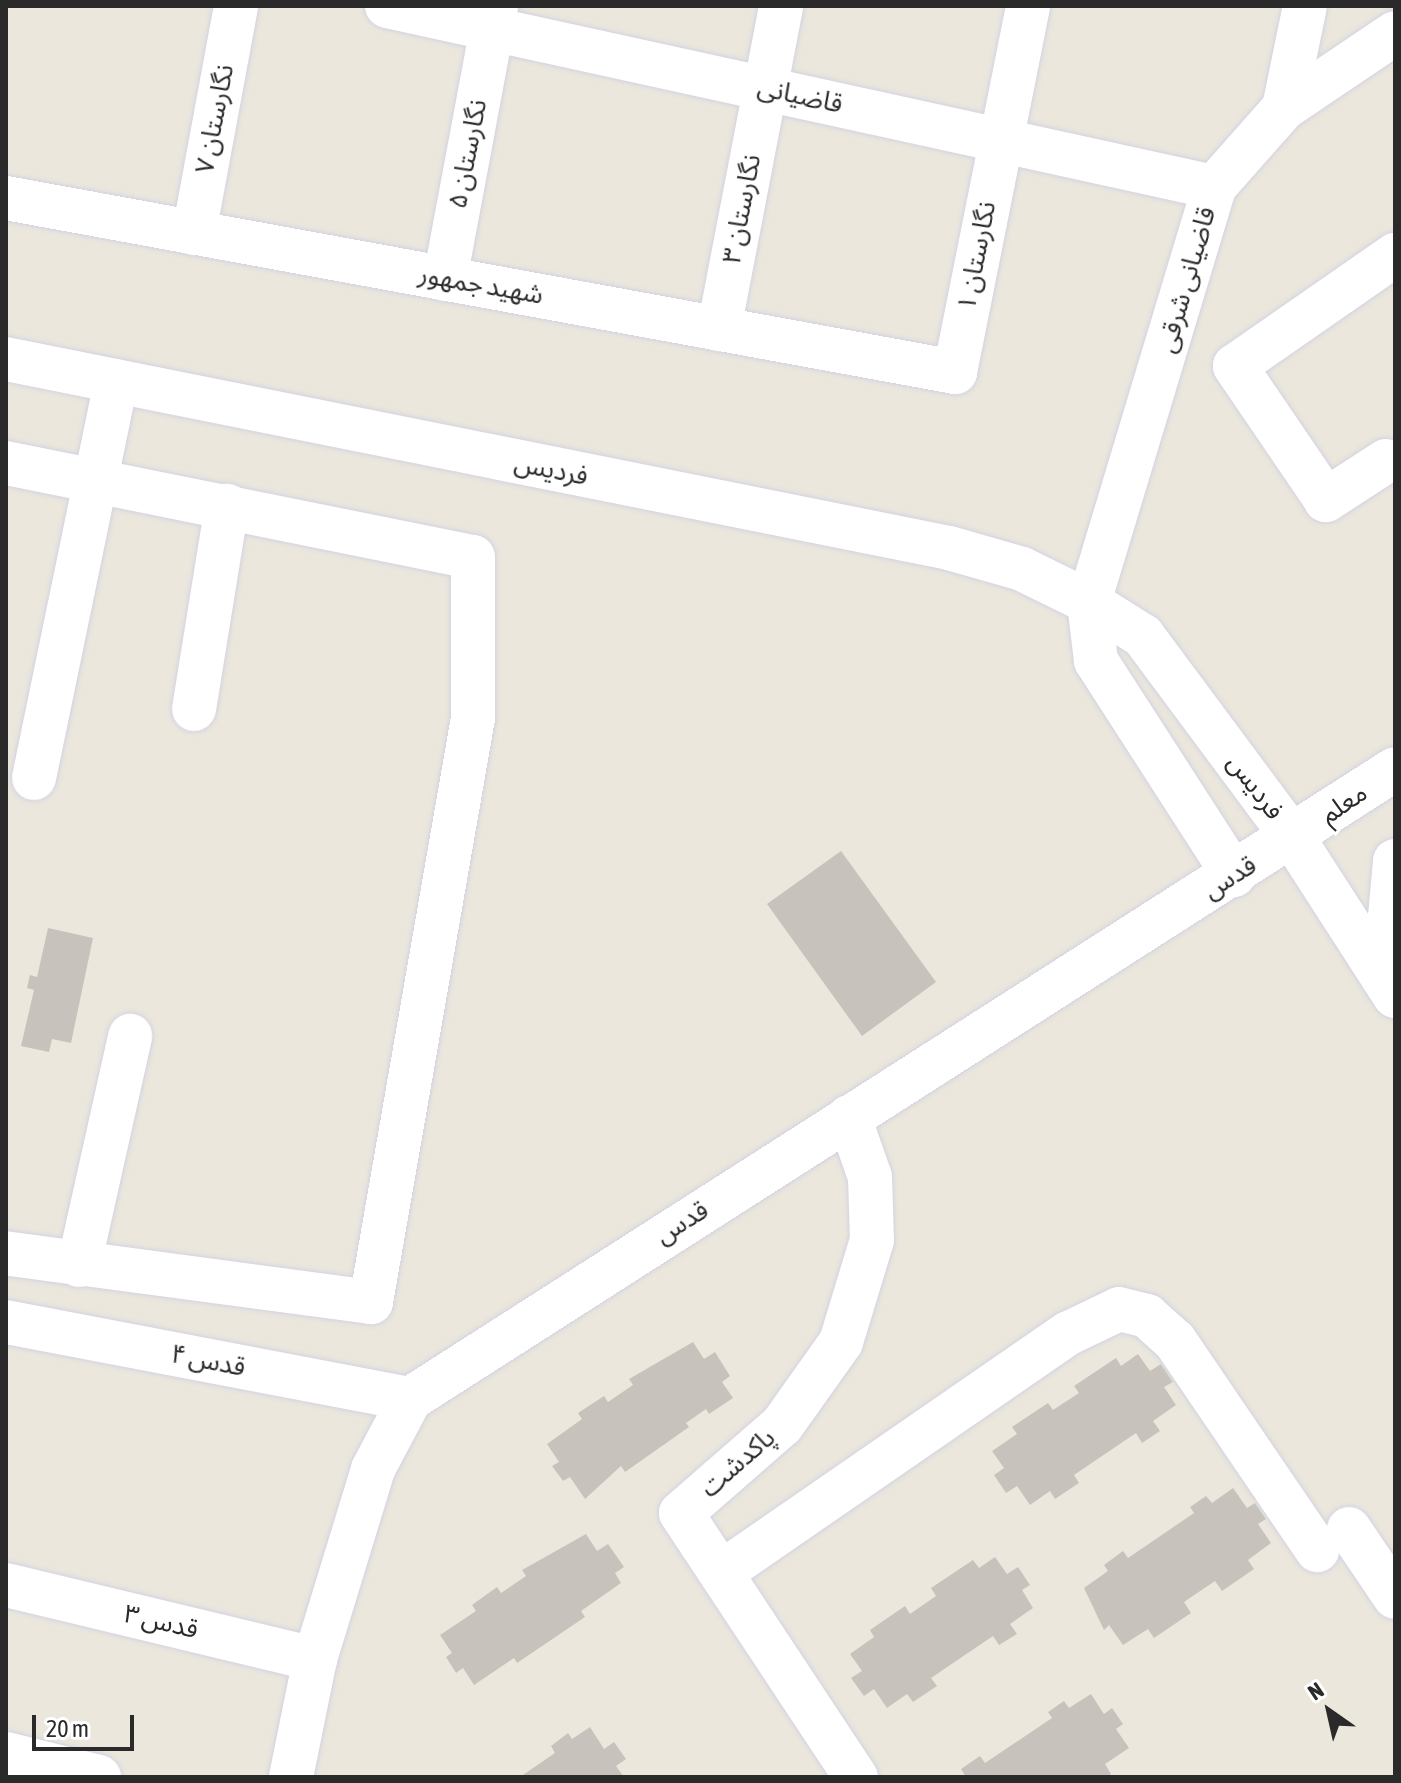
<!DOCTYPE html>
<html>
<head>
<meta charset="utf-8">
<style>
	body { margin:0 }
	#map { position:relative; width:1401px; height:1783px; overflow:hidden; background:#ece7dc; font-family:"Asap Condensed","Noto Sans Arabic",sans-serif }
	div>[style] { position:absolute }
	.building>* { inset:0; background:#c7c3bc }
	.roads { filter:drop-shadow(0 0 2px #d2d3e2) drop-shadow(0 0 2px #d2d3e2) }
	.minor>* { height:44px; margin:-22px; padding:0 22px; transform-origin:22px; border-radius:22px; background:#fff }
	span { translate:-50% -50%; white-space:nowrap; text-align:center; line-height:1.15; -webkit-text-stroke:6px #fff; paint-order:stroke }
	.street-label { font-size:26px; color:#2a2a2a }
	.frame { position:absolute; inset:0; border:8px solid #2a2a2a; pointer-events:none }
	.north { position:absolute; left:1289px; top:1671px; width:80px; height:80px; -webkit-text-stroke:6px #fff; paint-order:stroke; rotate:326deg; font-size:22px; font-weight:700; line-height:32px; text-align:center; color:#2a2a2a }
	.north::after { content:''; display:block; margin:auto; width:28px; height:36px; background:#2a2a2a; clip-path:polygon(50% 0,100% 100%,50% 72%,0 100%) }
	.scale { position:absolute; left:32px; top:1715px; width:102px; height:36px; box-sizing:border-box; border:4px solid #2a2a2a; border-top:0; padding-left:10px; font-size:24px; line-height:28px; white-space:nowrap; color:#2a2a2a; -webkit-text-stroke:6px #fff; paint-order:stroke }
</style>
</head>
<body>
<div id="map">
	<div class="building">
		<div style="clip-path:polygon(841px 851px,936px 982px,862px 1036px,767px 904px)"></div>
		<div style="clip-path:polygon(48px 928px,93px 938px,71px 1043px,52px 1039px,49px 1052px,21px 1046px,34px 990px,27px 988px,30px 975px,37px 977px)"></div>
		<div style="clip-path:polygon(693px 1342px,704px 1359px,715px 1352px,730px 1376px,722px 1382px,733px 1398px,709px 1414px,706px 1409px,686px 1423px,689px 1427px,625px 1472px,621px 1466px,585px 1499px,570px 1477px,563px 1481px,552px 1466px,559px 1462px,547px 1444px,582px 1419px,578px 1413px,604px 1396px,608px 1402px,633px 1385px,629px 1379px)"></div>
		<div style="clip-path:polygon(1138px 1354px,1150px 1371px,1161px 1364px,1173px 1382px,1164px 1387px,1176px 1405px,1153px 1421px,1160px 1431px,1142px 1443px,1136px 1433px,1074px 1475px,1079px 1483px,1055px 1499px,1050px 1491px,1030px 1505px,1017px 1486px,1006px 1493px,994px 1475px,1004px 1468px,992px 1451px,1017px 1434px,1012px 1427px,1048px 1403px,1053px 1410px,1079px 1393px,1074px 1386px,1116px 1358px,1121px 1366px)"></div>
		<div style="clip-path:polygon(1233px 1488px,1247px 1508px,1255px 1503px,1266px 1519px,1258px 1524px,1271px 1543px,1248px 1560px,1254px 1569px,1222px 1591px,1215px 1581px,1184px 1602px,1191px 1613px,1154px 1638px,1148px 1629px,1123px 1645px,1109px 1625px,1104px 1630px,1084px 1588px,1108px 1571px,1104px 1565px,1123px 1551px,1128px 1558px,1194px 1513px,1190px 1507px,1206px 1496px,1212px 1503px)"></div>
		<div style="clip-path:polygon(586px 1534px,597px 1551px,608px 1544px,624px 1567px,615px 1573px,621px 1583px,581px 1611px,585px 1617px,517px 1663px,514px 1658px,474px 1685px,463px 1668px,456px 1673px,446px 1657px,452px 1653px,440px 1635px,476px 1611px,472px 1605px,497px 1587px,501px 1593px,526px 1576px,522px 1570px)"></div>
		<div style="clip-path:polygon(995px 1557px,1007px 1574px,1018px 1567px,1030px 1585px,1022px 1590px,1033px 1608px,1010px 1624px,1017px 1634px,999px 1645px,993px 1636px,931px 1678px,937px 1686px,913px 1702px,907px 1694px,887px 1708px,874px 1689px,864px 1696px,851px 1678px,862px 1671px,850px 1654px,874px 1637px,870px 1630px,905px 1606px,910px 1614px,936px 1596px,931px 1588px,973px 1560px,979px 1568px)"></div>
		<div style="clip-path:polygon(1091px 1694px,1104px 1714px,1112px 1708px,1123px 1724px,1116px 1729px,1129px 1748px,1105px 1764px,1111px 1774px,1107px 1777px,966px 1777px,961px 1769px,980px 1756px,985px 1763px,1052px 1718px,1048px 1712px,1064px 1701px,1069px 1708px)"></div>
		<div style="clip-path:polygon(590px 1727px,604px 1749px,614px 1742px,626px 1759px,616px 1766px,624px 1777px,520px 1777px,555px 1753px,551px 1746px,568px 1733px,572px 1739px)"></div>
	</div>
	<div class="roads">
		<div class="minor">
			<div style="left:387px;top:6px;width:847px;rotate:12.35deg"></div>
			<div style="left:1284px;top:108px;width:104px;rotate:-78.4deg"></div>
			<div style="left:6px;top:198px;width:965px;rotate:10.39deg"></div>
			<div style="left:955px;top:372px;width:373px;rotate:-78.7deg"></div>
			<div style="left:194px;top:233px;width:231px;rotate:-79.5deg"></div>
			<div style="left:445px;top:279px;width:278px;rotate:-79.4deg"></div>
			<div style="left:719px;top:329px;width:329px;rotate:-79.1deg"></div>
			<div style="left:6px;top:359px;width:962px;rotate:11.33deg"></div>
			<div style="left:949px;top:548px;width:76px;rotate:16deg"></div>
			<div style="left:1022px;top:569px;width:75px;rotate:26.2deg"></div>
			<div style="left:1089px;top:602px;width:64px;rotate:32.2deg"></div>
			<div style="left:1143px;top:636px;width:252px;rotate:53.4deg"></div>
			<div style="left:1293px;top:838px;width:188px;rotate:57.2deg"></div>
			<div style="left:1386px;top:461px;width:72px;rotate:147deg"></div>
			<div style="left:1326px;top:500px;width:162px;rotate:-124.2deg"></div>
			<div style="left:1235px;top:366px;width:195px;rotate:-34.8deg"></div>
			<div style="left:6px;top:463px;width:476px;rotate:11.4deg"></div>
			<div style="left:473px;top:557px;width:161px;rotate:90deg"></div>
			<div style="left:473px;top:718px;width:593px;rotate:99.91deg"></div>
			<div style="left:371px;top:1302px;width:368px;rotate:-172.4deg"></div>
			<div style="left:194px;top:709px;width:206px;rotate:-80.8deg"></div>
			<div style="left:34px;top:778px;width:405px;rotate:-78.3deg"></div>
			<div style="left:1395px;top:861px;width:56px;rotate:95.1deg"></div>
			<div style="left:1390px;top:917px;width:39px;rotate:83deg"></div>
			<div style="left:1234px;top:875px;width:255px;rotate:-122.8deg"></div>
			<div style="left:1096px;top:661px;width:59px;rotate:-96.8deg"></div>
			<div style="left:1089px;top:602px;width:433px;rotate:-73.2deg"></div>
			<div style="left:1214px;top:187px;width:106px;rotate:-48.5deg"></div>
			<div style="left:1284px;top:108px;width:134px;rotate:-34deg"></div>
			<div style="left:849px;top:1117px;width:64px;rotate:70.7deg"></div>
			<div style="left:870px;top:1177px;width:63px;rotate:88.2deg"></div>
			<div style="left:872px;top:1240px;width:107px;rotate:106.9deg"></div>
			<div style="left:841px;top:1342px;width:102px;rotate:125.4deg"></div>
			<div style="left:782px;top:1425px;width:134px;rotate:138.9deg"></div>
			<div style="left:681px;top:1513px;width:317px;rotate:56.5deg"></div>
			<div style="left:79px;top:1265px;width:235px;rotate:-77.4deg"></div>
			<div style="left:6px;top:1322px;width:411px;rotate:10.8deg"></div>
			<div style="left:1349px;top:1529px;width:82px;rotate:55.9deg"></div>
			<div style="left:722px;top:1572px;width:421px;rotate:-34.6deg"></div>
			<div style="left:1069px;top:1333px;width:55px;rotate:-25.6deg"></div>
			<div style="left:1119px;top:1309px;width:29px;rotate:14deg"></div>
			<div style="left:1147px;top:1316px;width:38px;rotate:42deg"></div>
			<div style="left:1175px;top:1341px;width:253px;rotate:55.8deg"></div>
			<div style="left:6px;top:1585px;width:318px;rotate:13.5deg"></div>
			<div style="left:6px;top:1754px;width:96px;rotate:13.9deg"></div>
			<div style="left:291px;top:1777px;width:120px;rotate:-78.5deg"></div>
			<div style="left:315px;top:1659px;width:199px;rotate:-73deg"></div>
			<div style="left:373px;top:1469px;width:79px;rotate:-62.1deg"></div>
			<div style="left:410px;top:1399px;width:1169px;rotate:-32.6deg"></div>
		</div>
	</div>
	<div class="street-label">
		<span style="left:800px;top:96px;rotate:12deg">قاضیانی</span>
		<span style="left:215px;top:119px;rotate:-79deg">نگارستان ۷</span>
		<span style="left:468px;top:154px;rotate:-79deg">نگارستان ۵</span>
		<span style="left:742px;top:209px;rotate:-79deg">نگارستان ۳</span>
		<span style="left:977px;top:256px;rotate:-79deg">نگارستان ۱</span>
		<span style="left:1187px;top:280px;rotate:-74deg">قاضیانی شرقی</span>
		<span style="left:481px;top:285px;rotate:10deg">شهید جمهور</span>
		<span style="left:551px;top:470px;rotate:11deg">فردیس</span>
		<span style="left:1255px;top:787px;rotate:53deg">فردیس</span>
		<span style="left:1344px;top:804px;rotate:-34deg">معلم</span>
		<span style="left:1230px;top:878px;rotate:-32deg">قدس</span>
		<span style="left:682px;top:1223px;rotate:-32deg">قدس</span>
		<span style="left:208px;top:1361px;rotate:11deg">قدس ۴</span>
		<span style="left:738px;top:1463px;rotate:-41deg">پاکدشت</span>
		<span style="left:161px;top:1622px;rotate:13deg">قدس ۳</span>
	</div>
	<div class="frame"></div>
	<div class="north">N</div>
	<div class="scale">20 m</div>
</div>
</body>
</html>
